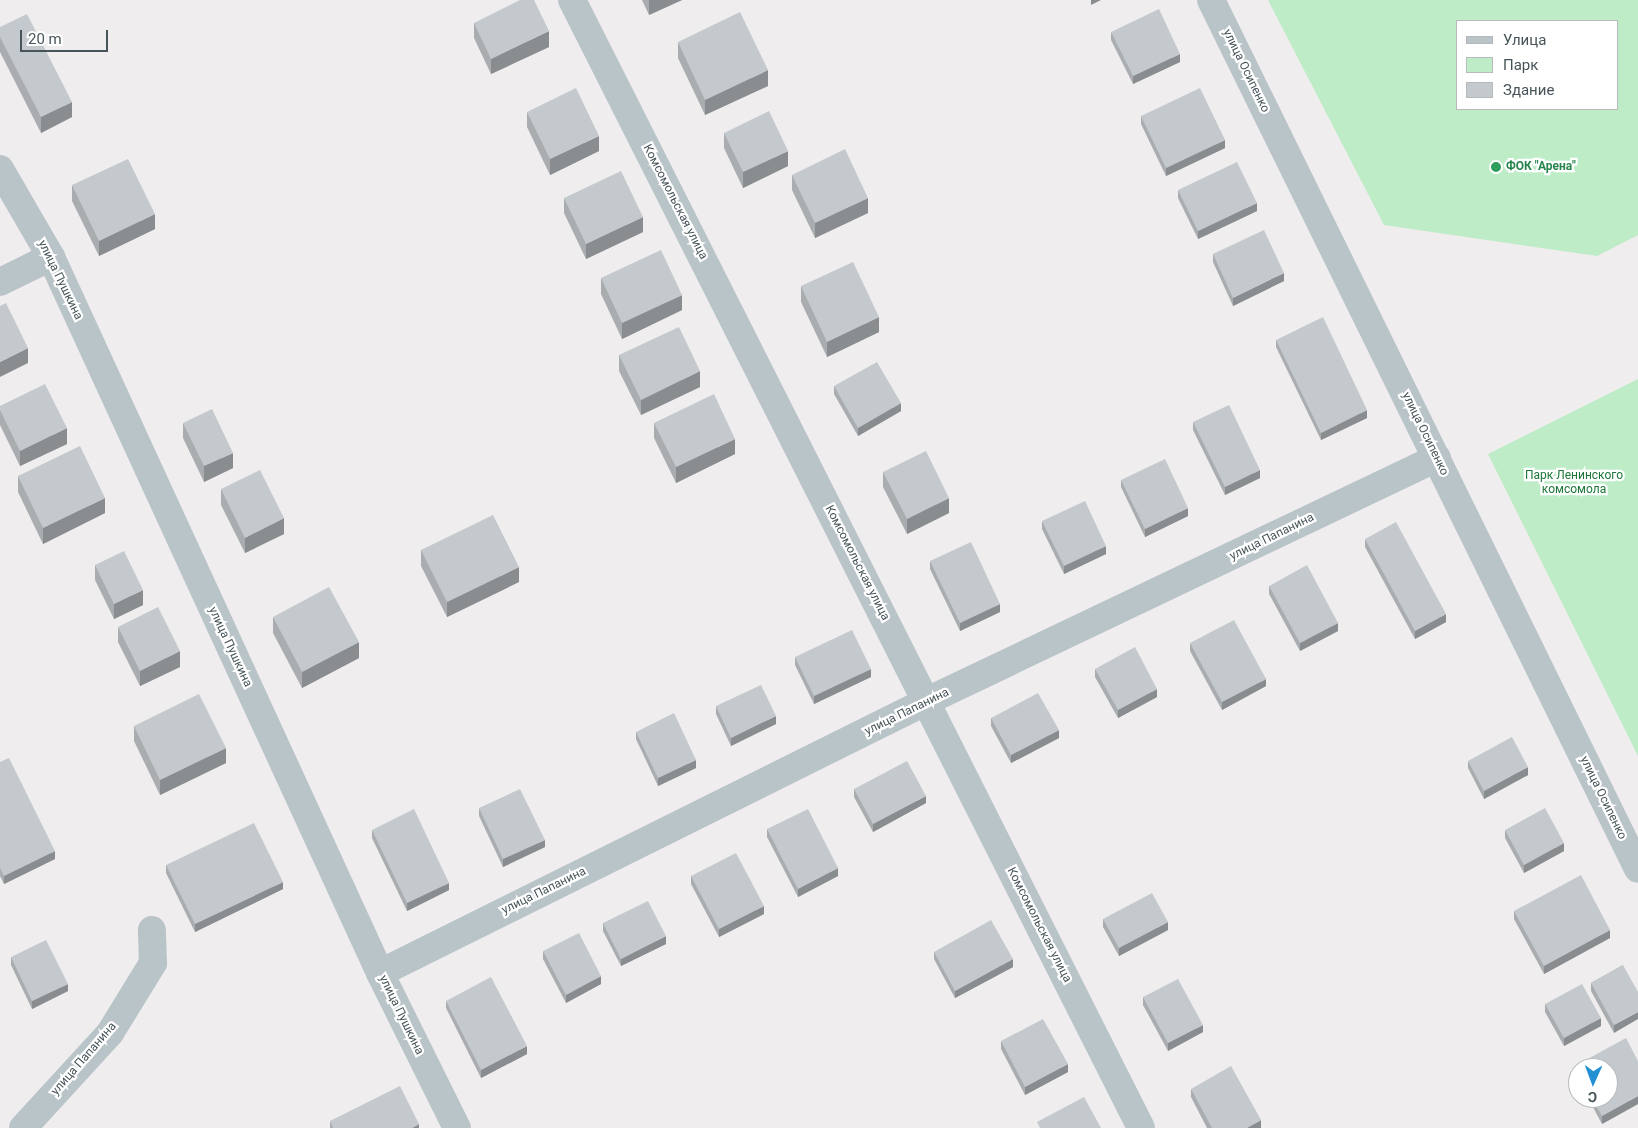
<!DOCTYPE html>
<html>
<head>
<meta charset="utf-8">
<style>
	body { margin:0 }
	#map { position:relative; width:1638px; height:1128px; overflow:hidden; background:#f0edee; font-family:Roboto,sans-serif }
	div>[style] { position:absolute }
	.green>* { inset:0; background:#bdecc7 }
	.street>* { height:28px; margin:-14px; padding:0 14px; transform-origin:14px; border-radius:14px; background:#b9c4c9 }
	.wall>* { inset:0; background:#a9adb0 }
	.shaded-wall>* { inset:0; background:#898d90 }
	.building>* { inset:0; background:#c4c9cd }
	.dots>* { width:14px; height:14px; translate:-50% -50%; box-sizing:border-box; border:2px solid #fff; border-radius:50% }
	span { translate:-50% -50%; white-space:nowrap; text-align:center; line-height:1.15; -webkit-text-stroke:4.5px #fff; paint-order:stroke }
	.street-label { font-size:12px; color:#475459 }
	.leisure-label { font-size:12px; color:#27864d; font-weight:700 }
	.left { translate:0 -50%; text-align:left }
	.park-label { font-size:12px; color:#1c7639 }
	.legend { position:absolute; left:1456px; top:20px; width:162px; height:90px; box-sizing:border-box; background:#fff; border:1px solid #b5bbbd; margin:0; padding:6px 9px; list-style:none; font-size:15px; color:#475459 }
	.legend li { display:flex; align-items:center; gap:10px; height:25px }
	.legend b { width:25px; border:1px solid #b5bbbd }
	.north { position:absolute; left:1568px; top:1058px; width:50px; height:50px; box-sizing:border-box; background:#fff; border:1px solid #b5bbbd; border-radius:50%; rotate:182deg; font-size:14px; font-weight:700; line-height:20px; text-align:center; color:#475459 }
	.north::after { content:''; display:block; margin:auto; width:18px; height:22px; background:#2390d4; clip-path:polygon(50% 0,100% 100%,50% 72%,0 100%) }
	.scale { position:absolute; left:20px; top:30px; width:88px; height:22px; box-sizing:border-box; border:2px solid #475459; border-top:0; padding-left:6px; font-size:15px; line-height:18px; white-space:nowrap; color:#475459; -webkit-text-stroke:4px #fff; paint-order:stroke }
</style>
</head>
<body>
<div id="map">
	<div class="green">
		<div style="clip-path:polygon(evenodd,1268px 0,1638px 0,1638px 235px,1597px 256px,1384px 225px,1268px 0,1457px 21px,1617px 21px,1617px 109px,1457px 109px,1457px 21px)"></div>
		<div style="clip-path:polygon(1638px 379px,1638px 756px,1488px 454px)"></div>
	</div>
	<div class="street">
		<div style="left:572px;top:0;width:1263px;rotate:63.23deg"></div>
		<div style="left:1211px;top:0;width:968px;rotate:63.83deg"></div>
		<div style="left:0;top:169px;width:102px;rotate:59.9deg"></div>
		<div style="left:51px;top:257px;width:788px;rotate:65.32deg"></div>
		<div style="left:380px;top:973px;width:173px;rotate:63.6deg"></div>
		<div style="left:0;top:282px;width:57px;rotate:-26.1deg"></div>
		<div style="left:380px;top:973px;width:611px;rotate:-26.44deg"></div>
		<div style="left:927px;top:701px;width:565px;rotate:-25.48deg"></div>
		<div style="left:23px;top:1128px;width:129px;rotate:-47.5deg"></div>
		<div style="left:110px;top:1033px;width:82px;rotate:-58.4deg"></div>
		<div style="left:153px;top:963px;width:33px;rotate:-92deg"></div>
	</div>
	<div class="wall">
		<div style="clip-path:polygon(642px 0,682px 0,649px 15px)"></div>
		<div style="clip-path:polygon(474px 23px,549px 47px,491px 74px,474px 38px)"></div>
		<div style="clip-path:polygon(0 27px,72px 117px,41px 133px,0 52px)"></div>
		<div style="clip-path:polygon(1111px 32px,1180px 62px,1133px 84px,1111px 40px)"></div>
		<div style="clip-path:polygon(678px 42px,768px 86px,705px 115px,678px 58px)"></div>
		<div style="clip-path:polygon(527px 112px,599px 151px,550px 175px,527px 127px)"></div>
		<div style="clip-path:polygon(1141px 116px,1225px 148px,1166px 176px,1141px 124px)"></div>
		<div style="clip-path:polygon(724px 133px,788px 166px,743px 188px,724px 148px)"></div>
		<div style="clip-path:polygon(792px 175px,868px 213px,815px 238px,792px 190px)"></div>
		<div style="clip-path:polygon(72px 185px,155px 229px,99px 256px,72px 201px)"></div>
		<div style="clip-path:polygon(1178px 190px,1257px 211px,1198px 239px,1178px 198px)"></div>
		<div style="clip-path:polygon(564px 198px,643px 232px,586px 259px,564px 213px)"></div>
		<div style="clip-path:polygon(1213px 254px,1284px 281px,1233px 306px,1213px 262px)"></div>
		<div style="clip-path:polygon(601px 278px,682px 310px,622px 339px,601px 294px)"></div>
		<div style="clip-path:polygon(801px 286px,879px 332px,827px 357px,801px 302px)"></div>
		<div style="clip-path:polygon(1276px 340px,1367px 418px,1321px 440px,1276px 347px)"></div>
		<div style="clip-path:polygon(619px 355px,700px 387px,641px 415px,619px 371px)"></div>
		<div style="clip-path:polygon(834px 386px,901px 411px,858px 436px,834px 394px)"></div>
		<div style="clip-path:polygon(0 406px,67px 444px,20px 466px,0 425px)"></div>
		<div style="clip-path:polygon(1193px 422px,1260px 478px,1225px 495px,1193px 430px)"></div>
		<div style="clip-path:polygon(183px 423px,233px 468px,204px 482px,183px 438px)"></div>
		<div style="clip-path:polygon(654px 423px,735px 454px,676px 483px,654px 438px)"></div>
		<div style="clip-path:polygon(883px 472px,949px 513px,907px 534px,883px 487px)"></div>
		<div style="clip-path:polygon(18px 476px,105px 513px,43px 544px,18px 492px)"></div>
		<div style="clip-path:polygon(1121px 480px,1188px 516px,1145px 537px,1121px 487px)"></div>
		<div style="clip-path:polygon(221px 489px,284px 534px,245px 553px,221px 505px)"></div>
		<div style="clip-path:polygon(1042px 521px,1106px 554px,1064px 574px,1042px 529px)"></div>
		<div style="clip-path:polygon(1365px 539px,1446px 622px,1415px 639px,1365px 547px)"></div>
		<div style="clip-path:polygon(421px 550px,519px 582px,447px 617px,421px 566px)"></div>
		<div style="clip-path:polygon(930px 561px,1000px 612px,960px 631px,930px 569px)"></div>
		<div style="clip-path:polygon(95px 565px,143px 605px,114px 619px,95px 580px)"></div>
		<div style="clip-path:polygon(1269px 586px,1338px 631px,1300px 651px,1269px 594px)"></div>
		<div style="clip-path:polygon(273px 617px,359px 658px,302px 688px,273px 633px)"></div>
		<div style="clip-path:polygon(118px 627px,180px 667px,140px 686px,118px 642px)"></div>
		<div style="clip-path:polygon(1190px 643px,1266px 686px,1222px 710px,1190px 651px)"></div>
		<div style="clip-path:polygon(795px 657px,871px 677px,814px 704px,795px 665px)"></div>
		<div style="clip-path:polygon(1095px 669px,1157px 697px,1118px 718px,1095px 677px)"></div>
		<div style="clip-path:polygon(716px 706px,776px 724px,731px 746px,716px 714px)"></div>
		<div style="clip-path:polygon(991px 718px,1059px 738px,1011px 763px,991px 726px)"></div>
		<div style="clip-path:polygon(134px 726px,226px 763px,160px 795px,134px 741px)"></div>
		<div style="clip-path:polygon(636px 732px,696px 768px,658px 786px,636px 739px)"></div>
		<div style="clip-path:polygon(1468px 761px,1528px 775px,1484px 799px,1468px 768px)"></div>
		<div style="clip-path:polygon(0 762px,55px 859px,4px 884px,0 876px)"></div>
		<div style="clip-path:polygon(854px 789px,926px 803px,873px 832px,854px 797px)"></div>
		<div style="clip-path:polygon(479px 808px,545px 847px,503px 867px,479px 816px)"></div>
		<div style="clip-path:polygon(767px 829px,838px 876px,798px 897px,767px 837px)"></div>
		<div style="clip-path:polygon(372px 830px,449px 890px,407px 911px,372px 838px)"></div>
		<div style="clip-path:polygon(1505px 830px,1564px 851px,1524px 873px,1505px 838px)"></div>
		<div style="clip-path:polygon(166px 865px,283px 889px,195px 932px,166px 873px)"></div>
		<div style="clip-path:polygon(691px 876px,764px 914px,719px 937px,691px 884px)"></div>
		<div style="clip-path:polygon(1514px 911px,1610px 938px,1544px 974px,1514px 919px)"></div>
		<div style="clip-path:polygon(1103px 919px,1168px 930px,1119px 956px,1103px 927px)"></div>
		<div style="clip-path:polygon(603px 923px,666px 944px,621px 966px,603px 931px)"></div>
		<div style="clip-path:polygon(543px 951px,601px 984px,566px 1003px,543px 959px)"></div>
		<div style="clip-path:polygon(934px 952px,1013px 967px,955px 998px,934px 959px)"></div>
		<div style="clip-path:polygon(11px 957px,68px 991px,32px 1009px,11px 965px)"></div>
		<div style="clip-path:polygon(1623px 965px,1614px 1033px,1591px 991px,1591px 983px)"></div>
		<div style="clip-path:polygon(1143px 997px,1203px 1032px,1168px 1051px,1143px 1005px)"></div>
		<div style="clip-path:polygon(446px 1001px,527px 1054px,481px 1078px,446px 1008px)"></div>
		<div style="clip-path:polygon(1545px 1004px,1601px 1026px,1564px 1046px,1545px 1012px)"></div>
		<div style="clip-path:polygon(1001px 1041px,1068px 1072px,1025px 1095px,1001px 1049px)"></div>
		<div style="clip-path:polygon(1575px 1066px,1638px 1104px,1602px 1124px,1588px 1098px,1608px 1098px,1578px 1068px,1578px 1080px,1575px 1074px)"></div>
		<div style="clip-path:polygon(1191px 1089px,1261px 1128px,1207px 1128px,1191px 1097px)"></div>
		<div style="clip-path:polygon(330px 1121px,419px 1128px,330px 1128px)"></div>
	</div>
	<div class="shaded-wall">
		<div style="clip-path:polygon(649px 0,682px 0,649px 15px)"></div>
		<div style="clip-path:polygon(1091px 0,1101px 0,1091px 5px)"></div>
		<div style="clip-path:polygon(549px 31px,549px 47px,491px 74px,491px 59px)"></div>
		<div style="clip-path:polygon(1180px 54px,1180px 62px,1133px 84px,1133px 76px)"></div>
		<div style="clip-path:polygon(768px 70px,768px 86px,705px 115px,705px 100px)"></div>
		<div style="clip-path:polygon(72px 102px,72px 117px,41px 133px,41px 117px)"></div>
		<div style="clip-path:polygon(599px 136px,599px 151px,550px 175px,550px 159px)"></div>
		<div style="clip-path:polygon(1225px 140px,1225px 148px,1166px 176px,1166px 168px)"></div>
		<div style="clip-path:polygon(788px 151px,788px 166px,743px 188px,743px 172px)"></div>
		<div style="clip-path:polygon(868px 198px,868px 213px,815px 238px,815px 223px)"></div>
		<div style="clip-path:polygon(1257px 203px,1257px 211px,1198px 239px,1198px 231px)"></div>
		<div style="clip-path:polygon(155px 214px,155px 229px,99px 256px,99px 241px)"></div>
		<div style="clip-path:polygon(643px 217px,643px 232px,586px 259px,586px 244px)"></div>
		<div style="clip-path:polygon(1284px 273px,1284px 281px,1233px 306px,1233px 298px)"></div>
		<div style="clip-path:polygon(682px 295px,682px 310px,622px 339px,622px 323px)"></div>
		<div style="clip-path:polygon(879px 317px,879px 332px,827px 357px,827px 342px)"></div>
		<div style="clip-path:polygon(28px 348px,28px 363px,0 377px,0 362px)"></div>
		<div style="clip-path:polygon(700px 371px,700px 387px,641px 415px,641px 400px)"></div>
		<div style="clip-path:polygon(901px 403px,901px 411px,858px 436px,858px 428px)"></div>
		<div style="clip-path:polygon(1367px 410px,1367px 418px,1321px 440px,1321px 433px)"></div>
		<div style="clip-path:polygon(67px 428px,67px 444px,20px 466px,20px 451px)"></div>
		<div style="clip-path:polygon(735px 439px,735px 454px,676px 483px,676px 467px)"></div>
		<div style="clip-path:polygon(233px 453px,233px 468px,204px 482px,204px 466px)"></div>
		<div style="clip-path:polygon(1260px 470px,1260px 478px,1225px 495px,1225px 487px)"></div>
		<div style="clip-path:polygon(105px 498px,105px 513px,43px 544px,43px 528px)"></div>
		<div style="clip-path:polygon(949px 498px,949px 513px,907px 534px,907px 519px)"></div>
		<div style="clip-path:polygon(1188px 508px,1188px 516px,1145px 537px,1145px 529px)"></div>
		<div style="clip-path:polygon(284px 518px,284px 534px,245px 553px,245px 538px)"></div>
		<div style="clip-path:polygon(1106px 546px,1106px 554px,1064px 574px,1064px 566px)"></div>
		<div style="clip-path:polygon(519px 567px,519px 582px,447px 617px,447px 602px)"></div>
		<div style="clip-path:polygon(143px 590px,143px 605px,114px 619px,114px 604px)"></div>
		<div style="clip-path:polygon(1000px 604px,1000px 612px,960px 631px,960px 623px)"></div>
		<div style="clip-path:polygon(1446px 614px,1446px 622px,1415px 639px,1415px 631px)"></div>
		<div style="clip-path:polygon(1338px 623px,1338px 631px,1300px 651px,1300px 643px)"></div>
		<div style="clip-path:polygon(359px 642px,359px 658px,302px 688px,302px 672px)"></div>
		<div style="clip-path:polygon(180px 651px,180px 667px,140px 686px,140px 671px)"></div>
		<div style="clip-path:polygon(871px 669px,871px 677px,814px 704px,814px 696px)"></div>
		<div style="clip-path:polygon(1266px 679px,1266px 686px,1222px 710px,1222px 702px)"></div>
		<div style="clip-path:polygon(1157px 689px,1157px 697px,1118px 718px,1118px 710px)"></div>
		<div style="clip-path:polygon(776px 716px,776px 724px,731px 746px,731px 738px)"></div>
		<div style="clip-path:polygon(1059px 730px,1059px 738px,1011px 763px,1011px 755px)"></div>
		<div style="clip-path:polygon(226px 748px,226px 763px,160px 795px,160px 780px)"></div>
		<div style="clip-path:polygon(696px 760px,696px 768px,658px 786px,658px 778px)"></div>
		<div style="clip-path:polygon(1528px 767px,1528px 775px,1484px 799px,1484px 791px)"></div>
		<div style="clip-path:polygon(926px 796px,926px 803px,873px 832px,873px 824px)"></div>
		<div style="clip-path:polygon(545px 840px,545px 847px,503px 867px,503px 859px)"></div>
		<div style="clip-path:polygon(1564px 843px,1564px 851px,1524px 873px,1524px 865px)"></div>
		<div style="clip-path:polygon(55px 851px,55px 859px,4px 884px,4px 876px)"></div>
		<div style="clip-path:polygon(838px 868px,838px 876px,798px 897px,798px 889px)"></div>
		<div style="clip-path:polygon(283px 882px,283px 889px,195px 932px,195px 924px)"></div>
		<div style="clip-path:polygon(449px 883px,449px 890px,407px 911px,407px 903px)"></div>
		<div style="clip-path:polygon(764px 906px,764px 914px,719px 937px,719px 929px)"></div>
		<div style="clip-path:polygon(1168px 922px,1168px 930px,1119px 956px,1119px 948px)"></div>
		<div style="clip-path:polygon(1610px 930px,1610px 938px,1544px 974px,1544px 966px)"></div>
		<div style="clip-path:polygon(666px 936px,666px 944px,621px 966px,621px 959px)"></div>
		<div style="clip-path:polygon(1013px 959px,1013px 967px,955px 998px,955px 991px)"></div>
		<div style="clip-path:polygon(601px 976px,601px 984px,566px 1003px,566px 995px)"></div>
		<div style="clip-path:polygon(68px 984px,68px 991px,32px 1009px,32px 1001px)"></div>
		<div style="clip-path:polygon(1638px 1012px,1638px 1019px,1614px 1033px,1614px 1025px)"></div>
		<div style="clip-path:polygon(1601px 1018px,1601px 1026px,1564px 1046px,1564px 1038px)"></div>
		<div style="clip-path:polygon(1203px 1025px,1203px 1032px,1168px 1051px,1168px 1043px)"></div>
		<div style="clip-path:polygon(527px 1046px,527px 1054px,481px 1078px,481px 1070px)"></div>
		<div style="clip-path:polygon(1068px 1064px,1068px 1072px,1025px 1095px,1025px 1087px)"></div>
		<div style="clip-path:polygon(1638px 1096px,1638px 1104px,1602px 1124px,1602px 1116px)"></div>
		<div style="clip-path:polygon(1261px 1120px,1261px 1128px,1247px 1128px)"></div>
		<div style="clip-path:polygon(419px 1124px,419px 1128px,412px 1128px)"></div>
	</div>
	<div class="building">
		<div style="clip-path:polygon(520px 0,534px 0,549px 31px,491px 59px,474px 23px)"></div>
		<div style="clip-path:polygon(1159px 9px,1180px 54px,1133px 76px,1111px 32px)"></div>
		<div style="clip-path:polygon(740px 12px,768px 70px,705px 100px,678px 42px)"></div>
		<div style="clip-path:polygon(27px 14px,72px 102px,41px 117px,0 37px,0 27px)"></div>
		<div style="clip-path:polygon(576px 88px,599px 136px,550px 159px,527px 112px)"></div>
		<div style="clip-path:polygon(1200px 88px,1225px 140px,1166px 168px,1141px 116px)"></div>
		<div style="clip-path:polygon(769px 111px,788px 151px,743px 172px,724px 133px)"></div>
		<div style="clip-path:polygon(845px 149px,868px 198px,815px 223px,792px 175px)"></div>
		<div style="clip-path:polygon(128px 159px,155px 214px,99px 241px,72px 185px)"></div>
		<div style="clip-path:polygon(1237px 162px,1257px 203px,1198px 231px,1178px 190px)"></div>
		<div style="clip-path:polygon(621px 171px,643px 217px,586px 244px,564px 198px)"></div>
		<div style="clip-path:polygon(1264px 230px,1284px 273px,1233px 298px,1213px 254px)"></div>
		<div style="clip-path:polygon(661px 250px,682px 295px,622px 323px,601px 278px)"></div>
		<div style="clip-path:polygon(853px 262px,879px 317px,827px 342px,801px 286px)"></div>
		<div style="clip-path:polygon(6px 303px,28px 348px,0 362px,0 306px)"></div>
		<div style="clip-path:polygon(1323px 317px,1367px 410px,1321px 433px,1276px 340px)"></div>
		<div style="clip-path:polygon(679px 327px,700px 371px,641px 400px,619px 355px)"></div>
		<div style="clip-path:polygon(877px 362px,901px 403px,858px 428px,834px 386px)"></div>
		<div style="clip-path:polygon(45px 384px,67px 428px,20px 451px,0 410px,0 406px)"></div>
		<div style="clip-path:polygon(714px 394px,735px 439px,676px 467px,654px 423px)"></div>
		<div style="clip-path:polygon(1229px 405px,1260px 470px,1225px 487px,1193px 422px)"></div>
		<div style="clip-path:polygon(212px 409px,233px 453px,204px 466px,183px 423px)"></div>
		<div style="clip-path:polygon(80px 446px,105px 498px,43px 528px,18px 476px)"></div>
		<div style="clip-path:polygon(926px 451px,949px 498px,907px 519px,883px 472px)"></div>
		<div style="clip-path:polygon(1165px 459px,1188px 508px,1145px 529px,1121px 480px)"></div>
		<div style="clip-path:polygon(260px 470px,284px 518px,245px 538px,221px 489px)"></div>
		<div style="clip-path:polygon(1085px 501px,1106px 546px,1064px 566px,1042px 521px)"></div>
		<div style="clip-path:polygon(493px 515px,519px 567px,447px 602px,421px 550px)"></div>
		<div style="clip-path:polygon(1396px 522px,1446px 614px,1415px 631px,1365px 539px)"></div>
		<div style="clip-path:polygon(971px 542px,1000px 604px,960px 623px,930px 561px)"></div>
		<div style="clip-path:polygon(124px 551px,143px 590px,114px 604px,95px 565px)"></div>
		<div style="clip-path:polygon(1307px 565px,1338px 623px,1300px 643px,1269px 586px)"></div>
		<div style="clip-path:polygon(329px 587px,359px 642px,302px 672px,273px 617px)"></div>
		<div style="clip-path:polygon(158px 607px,180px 651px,140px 671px,118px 627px)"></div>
		<div style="clip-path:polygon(1234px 620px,1266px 679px,1222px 702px,1190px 643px)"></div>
		<div style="clip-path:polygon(852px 630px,871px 669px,814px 696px,795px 657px)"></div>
		<div style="clip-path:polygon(1135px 647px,1157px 689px,1118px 710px,1095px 669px)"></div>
		<div style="clip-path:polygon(761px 685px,776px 716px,731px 738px,716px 706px)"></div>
		<div style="clip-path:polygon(1038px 693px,1059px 730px,1011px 755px,991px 718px)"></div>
		<div style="clip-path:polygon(199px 694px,226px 748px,160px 780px,134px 726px)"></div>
		<div style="clip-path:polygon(674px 713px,696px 760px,658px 778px,636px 732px)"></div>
		<div style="clip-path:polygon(1512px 737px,1528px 767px,1484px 791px,1468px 761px)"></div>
		<div style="clip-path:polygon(9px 758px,55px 851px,4px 876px,0 868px,0 762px)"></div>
		<div style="clip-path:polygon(907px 761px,926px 796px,873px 824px,854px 789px)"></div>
		<div style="clip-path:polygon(520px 789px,545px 840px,503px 859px,479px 808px)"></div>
		<div style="clip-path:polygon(1545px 808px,1564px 843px,1524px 865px,1505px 830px)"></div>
		<div style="clip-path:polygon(414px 809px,449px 883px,407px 903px,372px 830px)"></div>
		<div style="clip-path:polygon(808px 809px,838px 868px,798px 889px,767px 829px)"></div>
		<div style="clip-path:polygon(254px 823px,283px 882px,195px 924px,166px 865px)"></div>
		<div style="clip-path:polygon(736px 853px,764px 906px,719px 929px,691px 876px)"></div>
		<div style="clip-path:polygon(1581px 875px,1610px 930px,1544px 966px,1514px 911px)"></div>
		<div style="clip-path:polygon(1152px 893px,1168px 922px,1119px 948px,1103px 919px)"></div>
		<div style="clip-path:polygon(648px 901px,666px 936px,621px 959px,603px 923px)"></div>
		<div style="clip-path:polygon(991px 920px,1013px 959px,955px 991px,934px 952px)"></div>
		<div style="clip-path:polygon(579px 933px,601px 976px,566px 995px,543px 951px)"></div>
		<div style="clip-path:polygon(46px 940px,68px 984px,32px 1001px,11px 957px)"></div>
		<div style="clip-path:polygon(1623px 965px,1638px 992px,1638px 1012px,1614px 1025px,1591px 983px)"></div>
		<div style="clip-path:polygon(491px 977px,527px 1046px,481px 1070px,446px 1001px)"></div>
		<div style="clip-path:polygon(1178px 979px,1203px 1025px,1168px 1043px,1143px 997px)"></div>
		<div style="clip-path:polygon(1582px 984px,1601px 1018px,1564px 1038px,1545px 1004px)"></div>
		<div style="clip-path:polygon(1043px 1019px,1068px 1064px,1025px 1087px,1001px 1041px)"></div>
		<div style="clip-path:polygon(1626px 1038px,1638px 1061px,1638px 1096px,1602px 1116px,1592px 1098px,1608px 1098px,1608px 1068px,1578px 1068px,1578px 1072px,1575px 1066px)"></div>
		<div style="clip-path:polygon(1231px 1066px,1261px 1120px,1247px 1128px,1212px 1128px,1191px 1089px)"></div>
		<div style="clip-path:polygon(400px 1086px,419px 1124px,412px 1128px,333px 1128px,330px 1121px)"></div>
		<div style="clip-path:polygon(1084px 1097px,1101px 1128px,1040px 1128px,1037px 1122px)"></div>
	</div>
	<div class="dots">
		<div style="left:1496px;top:167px;background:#2e9e5b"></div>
	</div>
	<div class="street-label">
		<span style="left:1246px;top:71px;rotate:64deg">улица Осипенко</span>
		<span style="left:675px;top:202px;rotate:63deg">Комсомольская улица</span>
		<span style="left:60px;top:280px;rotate:64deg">улица Пушкина</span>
		<span style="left:1425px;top:434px;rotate:64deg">улица Осипенко</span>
		<span style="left:1272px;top:537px;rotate:-26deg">улица Папанина</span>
		<span style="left:857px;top:563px;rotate:63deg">Комсомольская улица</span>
		<span style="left:230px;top:647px;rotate:65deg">улица Пушкина</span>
		<span style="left:907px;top:712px;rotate:-26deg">улица Папанина</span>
		<span style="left:1603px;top:798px;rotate:64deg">улица Осипенко</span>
		<span style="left:544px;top:891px;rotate:-26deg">улица Папанина</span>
		<span style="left:1039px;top:925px;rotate:63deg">Комсомольская улица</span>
		<span style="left:401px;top:1015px;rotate:64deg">улица Пушкина</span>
		<span style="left:84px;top:1059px;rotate:-49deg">улица Папанина</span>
	</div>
	<div class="leisure-label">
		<span class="left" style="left:1506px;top:167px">ФОК "Арена"</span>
	</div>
	<div class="park-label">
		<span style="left:1574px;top:483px">Парк Ленинского<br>комсомола</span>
	</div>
	<ul class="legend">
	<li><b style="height:6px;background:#b9c4c9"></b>Улица</li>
	<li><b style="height:14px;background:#bdecc7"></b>Парк</li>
	<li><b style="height:14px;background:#c4c9cd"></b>Здание</li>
	</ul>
	<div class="north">С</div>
	<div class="scale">20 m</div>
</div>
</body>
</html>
